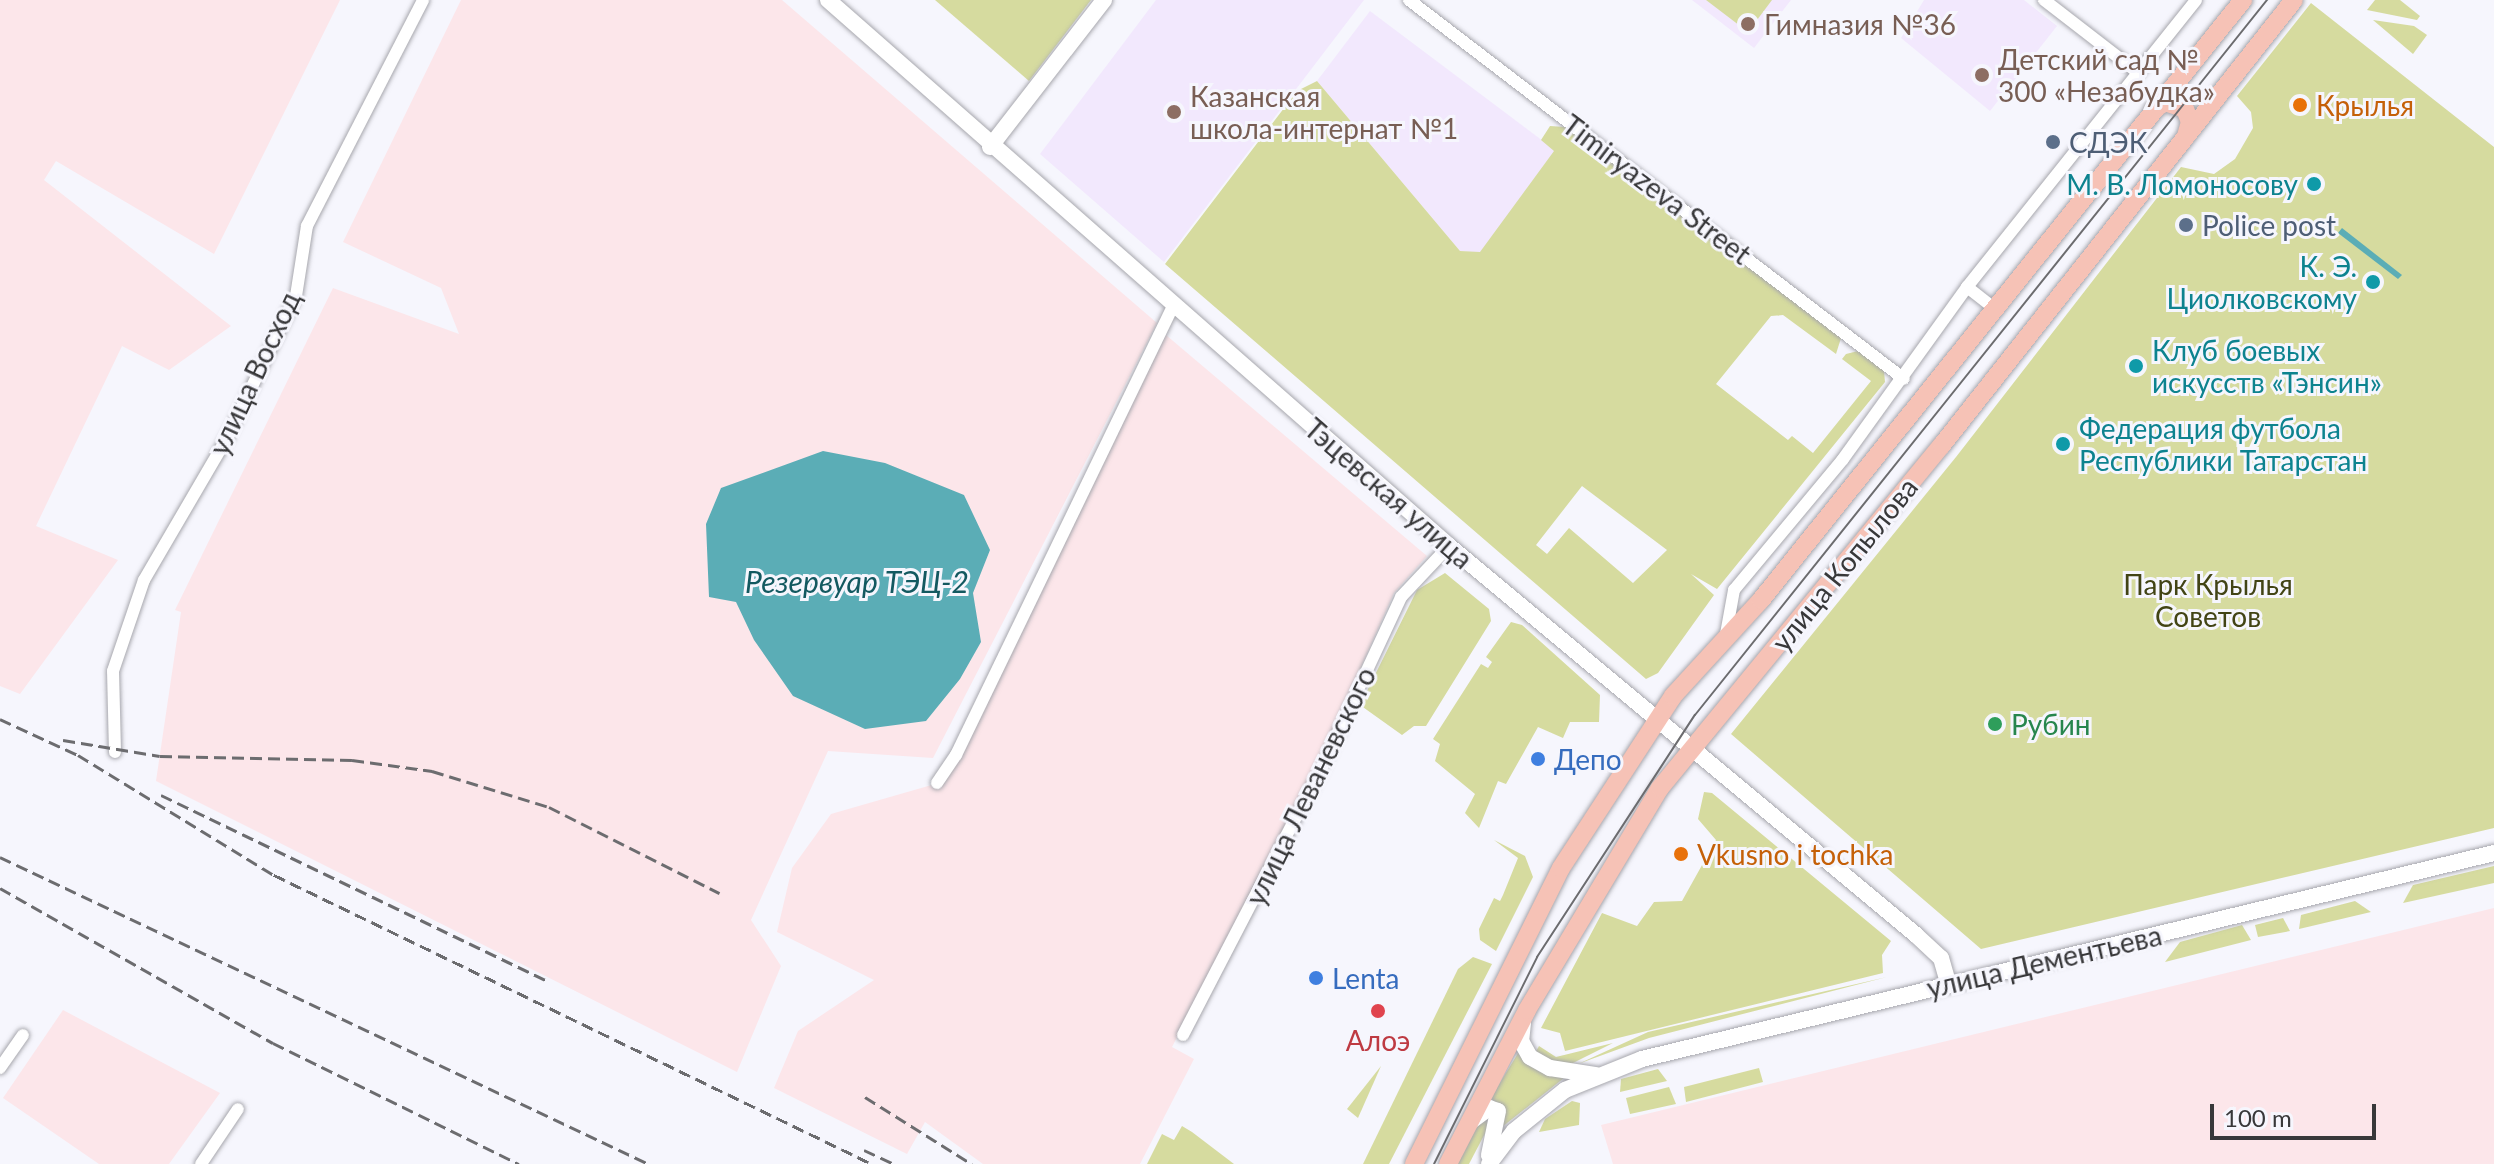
<!DOCTYPE html>
<html>
<head>
<meta charset="utf-8">
<style>
	body { margin:0 }
	#map { position:relative; width:2494px; height:1164px; overflow:hidden; background:#f6f6fd; font-family:Lato,sans-serif }
	div>[style] { position:absolute }
	.industrial>* { inset:0; background:#fce6ea }
	.education>* { inset:0; background:#f2e8fd }
	.green>* { inset:0; background:#d6db9f }
	.water>* { inset:0; background:#5badb6 }
	.roads { filter:drop-shadow(0 0 2px #a7a7ad) drop-shadow(0 0 2px #a7a7ad) }
	.street>* { height:12px; margin:-6px; padding:0 6px; transform-origin:6px; border-radius:6px; background:#fff }
	.secondary>* { height:16px; margin:-8px; padding:0 8px; transform-origin:8px; border-radius:8px; background:#fff }
	.primary>* { height:18px; margin:-9px; padding:0 9px; transform-origin:9px; border-radius:9px; background:#f6c2b6 }
	.tram>* { height:2px; margin:-1px; padding:0 1px; transform-origin:1px; border-radius:1px; background:#6c6c6f }
	.rail>* { height:3px; margin-top:-1.5px; transform-origin:0; background:repeating-linear-gradient(90deg,#6c6c6f 0 12px,transparent 0 18px) }
	.dots>* { width:22px; height:22px; translate:-50% -50%; box-sizing:border-box; border:4px solid #f6f6fd; border-radius:50% }
	span { translate:-50% -50%; white-space:nowrap; text-align:center; line-height:1.15; -webkit-text-stroke:6px #f6f6fd; paint-order:stroke }
	.education-label { font-size:28px; color:#785e54 }
	.left { translate:0 -50%; text-align:left }
	.food-label { font-size:28px; color:#c56008 }
	.service-label { font-size:28px; color:#4e5e75 }
	.culture-label { font-size:28px; color:#0d838f }
	.right { translate:-100% -50%; text-align:right }
	.street-label { font-size:28px; color:#38383a }
	.park-label { font-size:28px; color:#424415 }
	.leisure-label { font-size:28px; color:#27864d }
	.shop-label { font-size:28px; color:#366cbe }
	.health-label { font-size:28px; color:#be3a42 }
	.water-label { font-size:30px; color:#135960; font-style:italic }
	.scale { position:absolute; left:2210px; top:1104px; width:166px; height:36px; box-sizing:border-box; border:4px solid #38383a; border-top:0; padding-left:10px; font-size:24px; line-height:28px; white-space:nowrap; color:#38383a; -webkit-text-stroke:6px #f6f6fd; paint-order:stroke }
</style>
</head>
<body>
<div id="map">
	<div class="industrial">
		<div style="clip-path:polygon(0 0,340px 0,214px 254px,56px 161px,44px 180px,231px 326px,169px 370px,122px 346px,36px 526px,118px 560px,20px 694px,0 686px)"></div>
		<div style="clip-path:polygon(461px 0,782px 0,1157px 323px,933px 758px,828px 751px,751px 920px,781px 966px,737px 1072px,156px 781px,181px 612px,175px 610px,333px 288px,459px 334px,441px 288px,343px 242px)"></div>
		<div style="clip-path:polygon(1166px 335px,1427px 556px,1394px 593px,1313px 775px,1172px 1047px,1194px 1059px,1140px 1164px,983px 1164px,925px 1122px,907px 1154px,774px 1088px,798px 1031px,874px 980px,777px 932px,792px 868px,831px 814px,942px 782px)"></div>
		<div style="clip-path:polygon(2494px 908px,2494px 1164px,1613px 1164px,1601px 1125px)"></div>
		<div style="clip-path:polygon(63px 1010px,220px 1093px,169px 1164px,99px 1164px,3px 1098px)"></div>
	</div>
	<div class="education">
		<div style="clip-path:polygon(1156px 0,1364px 0,1164px 262px,1040px 154px)"></div>
		<div style="clip-path:polygon(1692px 0,1791px 0,1754px 48px)"></div>
		<div style="clip-path:polygon(1924px 0,2024px 0,2057px 26px,1990px 111px,1901px 38px)"></div>
		<div style="clip-path:polygon(1370px 11px,1555px 150px,1480px 253px,1460px 251px,1317px 81px)"></div>
	</div>
	<div class="green">
		<div style="clip-path:polygon(935px 0,1091px 0,1029px 81px)"></div>
		<div style="clip-path:polygon(1706px 0,1772px 0,1748px 32px)"></div>
		<div style="clip-path:polygon(2375px 0,2400px 0,2420px 16px,2417px 20px,2367px 10px)"></div>
		<div style="clip-path:polygon(2311px 3px,2494px 147px,2494px 828px,1981px 949px,1731px 734px,1956px 457px,2181px 167px,2214px 174px,2235px 159px,2253px 128px,2251px 112px,2237px 96px)"></div>
		<div style="clip-path:polygon(2373px 20px,2414px 26px,2427px 35px,2413px 54px)"></div>
		<div style="clip-path:polygon(evenodd,1317px 81px,1460px 251px,1480px 252px,1554px 151px,1541px 140px,1550px 126px,1565px 127px,1841px 338px,1836px 354px,1783px 315px,1771px 316px,1716px 384px,1788px 440px,1792px 436px,1813px 453px,1871px 381px,1842px 359px,1846px 354px,1858px 351px,1884px 371px,1885px 382px,1717px 589px,1691px 574px,1714px 595px,1658px 673px,1646px 679px,1165px 264px,1297px 91px,1317px 81px,1582px 486px,1667px 550px,1633px 583px,1569px 528px,1547px 554px,1536px 545px,1582px 486px)"></div>
		<div style="clip-path:polygon(1445px 573px,1489px 609px,1491px 621px,1426px 726px,1414px 726px,1402px 735px,1360px 705px,1417px 590px)"></div>
		<div style="clip-path:polygon(1511px 622px,1522px 625px,1600px 695px,1599px 722px,1570px 722px,1563px 738px,1538px 727px,1506px 784px,1498px 781px,1479px 828px,1465px 813px,1475px 794px,1435px 761px,1440px 744px,1433px 739px,1481px 664px,1488px 668px,1492px 662px,1486px 657px)"></div>
		<div style="clip-path:polygon(1704px 792px,1712px 793px,1891px 941px,1882px 955px,1883px 973px,1565px 1051px,1560px 1033px,1541px 1028px,1602px 913px,1637px 926px,1654px 902px,1682px 901px,1716px 840px,1698px 819px)"></div>
		<div style="clip-path:polygon(1494px 840px,1525px 856px,1533px 877px,1496px 951px,1480px 940px,1479px 929px,1494px 898px,1500px 901px,1503px 895px,1518px 858px)"></div>
		<div style="clip-path:polygon(2494px 866px,2494px 883px,2403px 903px,2413px 885px)"></div>
		<div style="clip-path:polygon(2355px 901px,2371px 912px,2299px 929px,2301px 915px)"></div>
		<div style="clip-path:polygon(2283px 918px,2290px 931px,2258px 937px,2255px 925px)"></div>
		<div style="clip-path:polygon(2242px 925px,2251px 940px,2165px 962px,2180px 942px)"></div>
		<div style="clip-path:polygon(1473px 957px,1492px 964px,1389px 1164px,1363px 1164px,1458px 969px)"></div>
		<div style="clip-path:polygon(1887px 977px,1649px 1038px,1578px 1064px,1648px 1032px)"></div>
		<div style="clip-path:polygon(1613px 1043px,1565px 1067px,1534px 1055px,1539px 1046px,1556px 1057px)"></div>
		<div style="clip-path:polygon(1520px 1050px,1569px 1074px,1497px 1131px,1502px 1106px,1490px 1099px)"></div>
		<div style="clip-path:polygon(1381px 1066px,1358px 1118px,1347px 1109px)"></div>
		<div style="clip-path:polygon(1759px 1068px,1763px 1082px,1686px 1102px,1684px 1087px)"></div>
		<div style="clip-path:polygon(1658px 1069px,1667px 1081px,1620px 1092px,1621px 1079px)"></div>
		<div style="clip-path:polygon(1669px 1087px,1676px 1104px,1630px 1114px,1626px 1098px)"></div>
		<div style="clip-path:polygon(1572px 1101px,1580px 1103px,1579px 1125px,1539px 1132px,1545px 1119px)"></div>
		<div style="clip-path:polygon(1486px 1112px,1491px 1122px,1469px 1164px,1455px 1164px,1472px 1128px)"></div>
		<div style="clip-path:polygon(1182px 1126px,1192px 1132px,1234px 1164px,1147px 1164px,1162px 1134px,1174px 1140px)"></div>
	</div>
	<div class="water">
		<div style="clip-path:polygon(2342px 228px,2402px 275px,2398px 279px,2338px 233px)"></div>
		<div style="clip-path:polygon(823px 451px,885px 463px,964px 495px,990px 550px,973px 593px,981px 642px,960px 679px,926px 721px,865px 729px,793px 696px,754px 640px,736px 602px,709px 597px,706px 524px,721px 488px)"></div>
	</div>
	<div class="roads">
		<div class="street">
			<div style="left:1409px;top:0;width:623px;rotate:37.44deg"></div>
			<div style="left:2044px;top:0;width:118px;rotate:37.7deg"></div>
			<div style="left:1967px;top:287px;width:34px;rotate:38deg"></div>
			<div style="left:1726px;top:634px;width:45px;rotate:-79.7deg"></div>
			<div style="left:1734px;top:590px;width:170px;rotate:-50.2deg"></div>
			<div style="left:1843px;top:459px;width:212px;rotate:-54.2deg"></div>
			<div style="left:1967px;top:287px;width:367px;rotate:-51.4deg"></div>
			<div style="left:115px;top:752px;width:81px;rotate:-91.4deg"></div>
			<div style="left:113px;top:671px;width:96px;rotate:-71.2deg"></div>
			<div style="left:144px;top:580px;width:167px;rotate:-59.7deg"></div>
			<div style="left:228px;top:436px;width:156px;rotate:-64.1deg"></div>
			<div style="left:296px;top:296px;width:71px;rotate:-81.1deg"></div>
			<div style="left:307px;top:226px;width:254px;rotate:-62.8deg"></div>
			<div style="left:937px;top:783px;width:34px;rotate:-56deg"></div>
			<div style="left:956px;top:755px;width:499px;rotate:-64.2deg"></div>
			<div style="left:1183px;top:1035px;width:297px;rotate:-62.6deg"></div>
			<div style="left:1320px;top:771px;width:192px;rotate:-65deg"></div>
			<div style="left:1401px;top:597px;width:70px;rotate:-46.7deg"></div>
			<div style="left:0;top:1068px;width:40px;rotate:-55.1deg"></div>
			<div style="left:201px;top:1164px;width:66px;rotate:-56.1deg"></div>
		</div>
		<div class="secondary">
			<div style="left:828px;top:0;width:827px;rotate:41.32deg"></div>
			<div style="left:1449px;top:546px;width:608px;rotate:39.79deg"></div>
			<div style="left:1916px;top:935px;width:34px;rotate:43deg"></div>
			<div style="left:1941px;top:958px;width:26px;rotate:74deg"></div>
			<div style="left:990px;top:147px;width:186px;rotate:-52.2deg"></div>
			<div style="left:1523px;top:1023px;width:18px;rotate:96deg"></div>
			<div style="left:1521px;top:1041px;width:18px;rotate:61deg"></div>
			<div style="left:1530px;top:1057px;width:23px;rotate:29deg"></div>
			<div style="left:1550px;top:1068px;width:47px;rotate:8.7deg"></div>
			<div style="left:1470px;top:1122px;width:24px;rotate:-36deg"></div>
			<div style="left:1489px;top:1108px;width:9px;rotate:18deg"></div>
			<div style="left:1498px;top:1111px;width:45px;rotate:101.6deg"></div>
			<div style="left:1489px;top:1164px;width:41px;rotate:-52.9deg"></div>
			<div style="left:1514px;top:1131px;width:65px;rotate:-38.8deg"></div>
			<div style="left:1565px;top:1090px;width:83px;rotate:-21.9deg"></div>
			<div style="left:1642px;top:1059px;width:877px;rotate:-13.59deg"></div>
		</div>
		<div class="primary">
			<div style="left:2153px;top:110px;width:14px;rotate:-34deg"></div>
			<div style="left:2165px;top:102px;width:21px;rotate:19deg"></div>
			<div style="left:2185px;top:109px;width:14px;rotate:69deg"></div>
			<div style="left:2190px;top:122px;width:15px;rotate:106deg"></div>
			<div style="left:1414px;top:1164px;width:330px;rotate:-63.6deg"></div>
			<div style="left:1561px;top:868px;width:205px;rotate:-56.9deg"></div>
			<div style="left:1673px;top:696px;width:130px;rotate:-47.5deg"></div>
			<div style="left:1761px;top:600px;width:770px;rotate:-51.22deg"></div>
			<div style="left:1448px;top:1164px;width:173px;rotate:-62.8deg"></div>
			<div style="left:1527px;top:1010px;width:259px;rotate:-59.1deg"></div>
			<div style="left:1660px;top:788px;width:444px;rotate:-50.6deg"></div>
			<div style="left:1942px;top:445px;width:567px;rotate:-51.66deg"></div>
		</div>
	</div>
	<div class="tram">
		<div style="left:1434px;top:1164px;width:231px;rotate:-63.5deg"></div>
		<div style="left:1537px;top:957px;width:289px;rotate:-56.9deg"></div>
		<div style="left:1695px;top:715px;width:916px;rotate:-51.34deg"></div>
	</div>
	<div class="rail">
		<div style="left:0;top:719px;width:86px;rotate:24.8deg"></div>
		<div style="left:78px;top:755px;width:230px;rotate:31.5deg"></div>
		<div style="left:274px;top:875px;width:664px;rotate:25.79deg"></div>
		<div style="left:63px;top:740px;width:98px;rotate:9.4deg"></div>
		<div style="left:160px;top:756px;width:192px;rotate:1.2deg"></div>
		<div style="left:352px;top:760px;width:81px;rotate:7.8deg"></div>
		<div style="left:432px;top:771px;width:122px;rotate:17.1deg"></div>
		<div style="left:549px;top:807px;width:191px;rotate:26.8deg"></div>
		<div style="left:161px;top:795px;width:431px;rotate:25.7deg"></div>
		<div style="left:0;top:857px;width:718px;rotate:25.32deg"></div>
		<div style="left:0;top:888px;width:314px;rotate:29.6deg"></div>
		<div style="left:273px;top:1043px;width:274px;rotate:26.2deg"></div>
		<div style="left:865px;top:1097px;width:126px;rotate:32.1deg"></div>
		<div style="left:864px;top:1150px;width:33px;rotate:25deg"></div>
	</div>
	<div class="dots">
		<div style="left:1748px;top:24px;background:#8d6e63"></div>
		<div style="left:1982px;top:75px;background:#8d6e63"></div>
		<div style="left:2300px;top:105px;background:#e8710a"></div>
		<div style="left:1174px;top:112px;background:#8d6e63"></div>
		<div style="left:2053px;top:142px;background:#5c6f8a"></div>
		<div style="left:2314px;top:184px;background:#0f9aa8"></div>
		<div style="left:2186px;top:225px;background:#5c6f8a"></div>
		<div style="left:2373px;top:282px;background:#0f9aa8"></div>
		<div style="left:2136px;top:366px;background:#0f9aa8"></div>
		<div style="left:2063px;top:444px;background:#0f9aa8"></div>
		<div style="left:1995px;top:724px;background:#2e9e5b"></div>
		<div style="left:1538px;top:759px;background:#3f7fe0"></div>
		<div style="left:1681px;top:854px;background:#e8710a"></div>
		<div style="left:1316px;top:978px;background:#3f7fe0"></div>
		<div style="left:1378px;top:1011px;background:#e0444e"></div>
	</div>
	<div class="education-label">
		<span class="left" style="left:1764px;top:24px">Гимназия №36</span>
		<span class="left" style="left:1998px;top:75px">Детский сад №<br>300 «Незабудка»</span>
		<span class="left" style="left:1190px;top:112px">Казанская<br>школа-интернат №1</span>
	</div>
	<div class="food-label">
		<span class="left" style="left:2316px;top:105px">Крылья</span>
		<span class="left" style="left:1697px;top:854px">Vkusno i tochka</span>
	</div>
	<div class="service-label">
		<span class="left" style="left:2069px;top:142px">СДЭК</span>
		<span class="left" style="left:2202px;top:225px">Police post</span>
	</div>
	<div class="culture-label">
		<span class="right" style="left:2298px;top:184px">М. В. Ломоносову</span>
		<span class="right" style="left:2357px;top:282px">К. Э.<br>Циолковскому</span>
		<span class="left" style="left:2152px;top:366px">Клуб боевых<br>искусств «Тэнсин»</span>
		<span class="left" style="left:2079px;top:444px">Федерация футбола<br>Республики Татарстан</span>
	</div>
	<div class="street-label">
		<span style="left:1657px;top:189px;rotate:37deg">Timiryazeva Street</span>
		<span style="left:254px;top:373px;rotate:-65deg">улица Восход</span>
		<span style="left:1389px;top:493px;rotate:41deg">Тэцевская улица</span>
		<span style="left:1844px;top:564px;rotate:-51deg">улица Копылова</span>
		<span style="left:1310px;top:786px;rotate:-64deg">улица Леваневского</span>
		<span style="left:2044px;top:961px;rotate:-13deg">улица Дементьева</span>
	</div>
	<div class="park-label">
		<span style="left:2208px;top:600px">Парк Крылья<br>Советов</span>
	</div>
	<div class="leisure-label">
		<span class="left" style="left:2011px;top:724px">Рубин</span>
	</div>
	<div class="shop-label">
		<span class="left" style="left:1554px;top:759px">Депо</span>
		<span class="left" style="left:1332px;top:978px">Lenta</span>
	</div>
	<div class="health-label">
		<span style="left:1378px;top:1040px">Алоэ</span>
	</div>
	<div class="water-label">
		<span style="left:857px;top:581px">Резервуар ТЭЦ-2</span>
	</div>
	<div class="scale">100 m</div>
</div>
</body>
</html>
